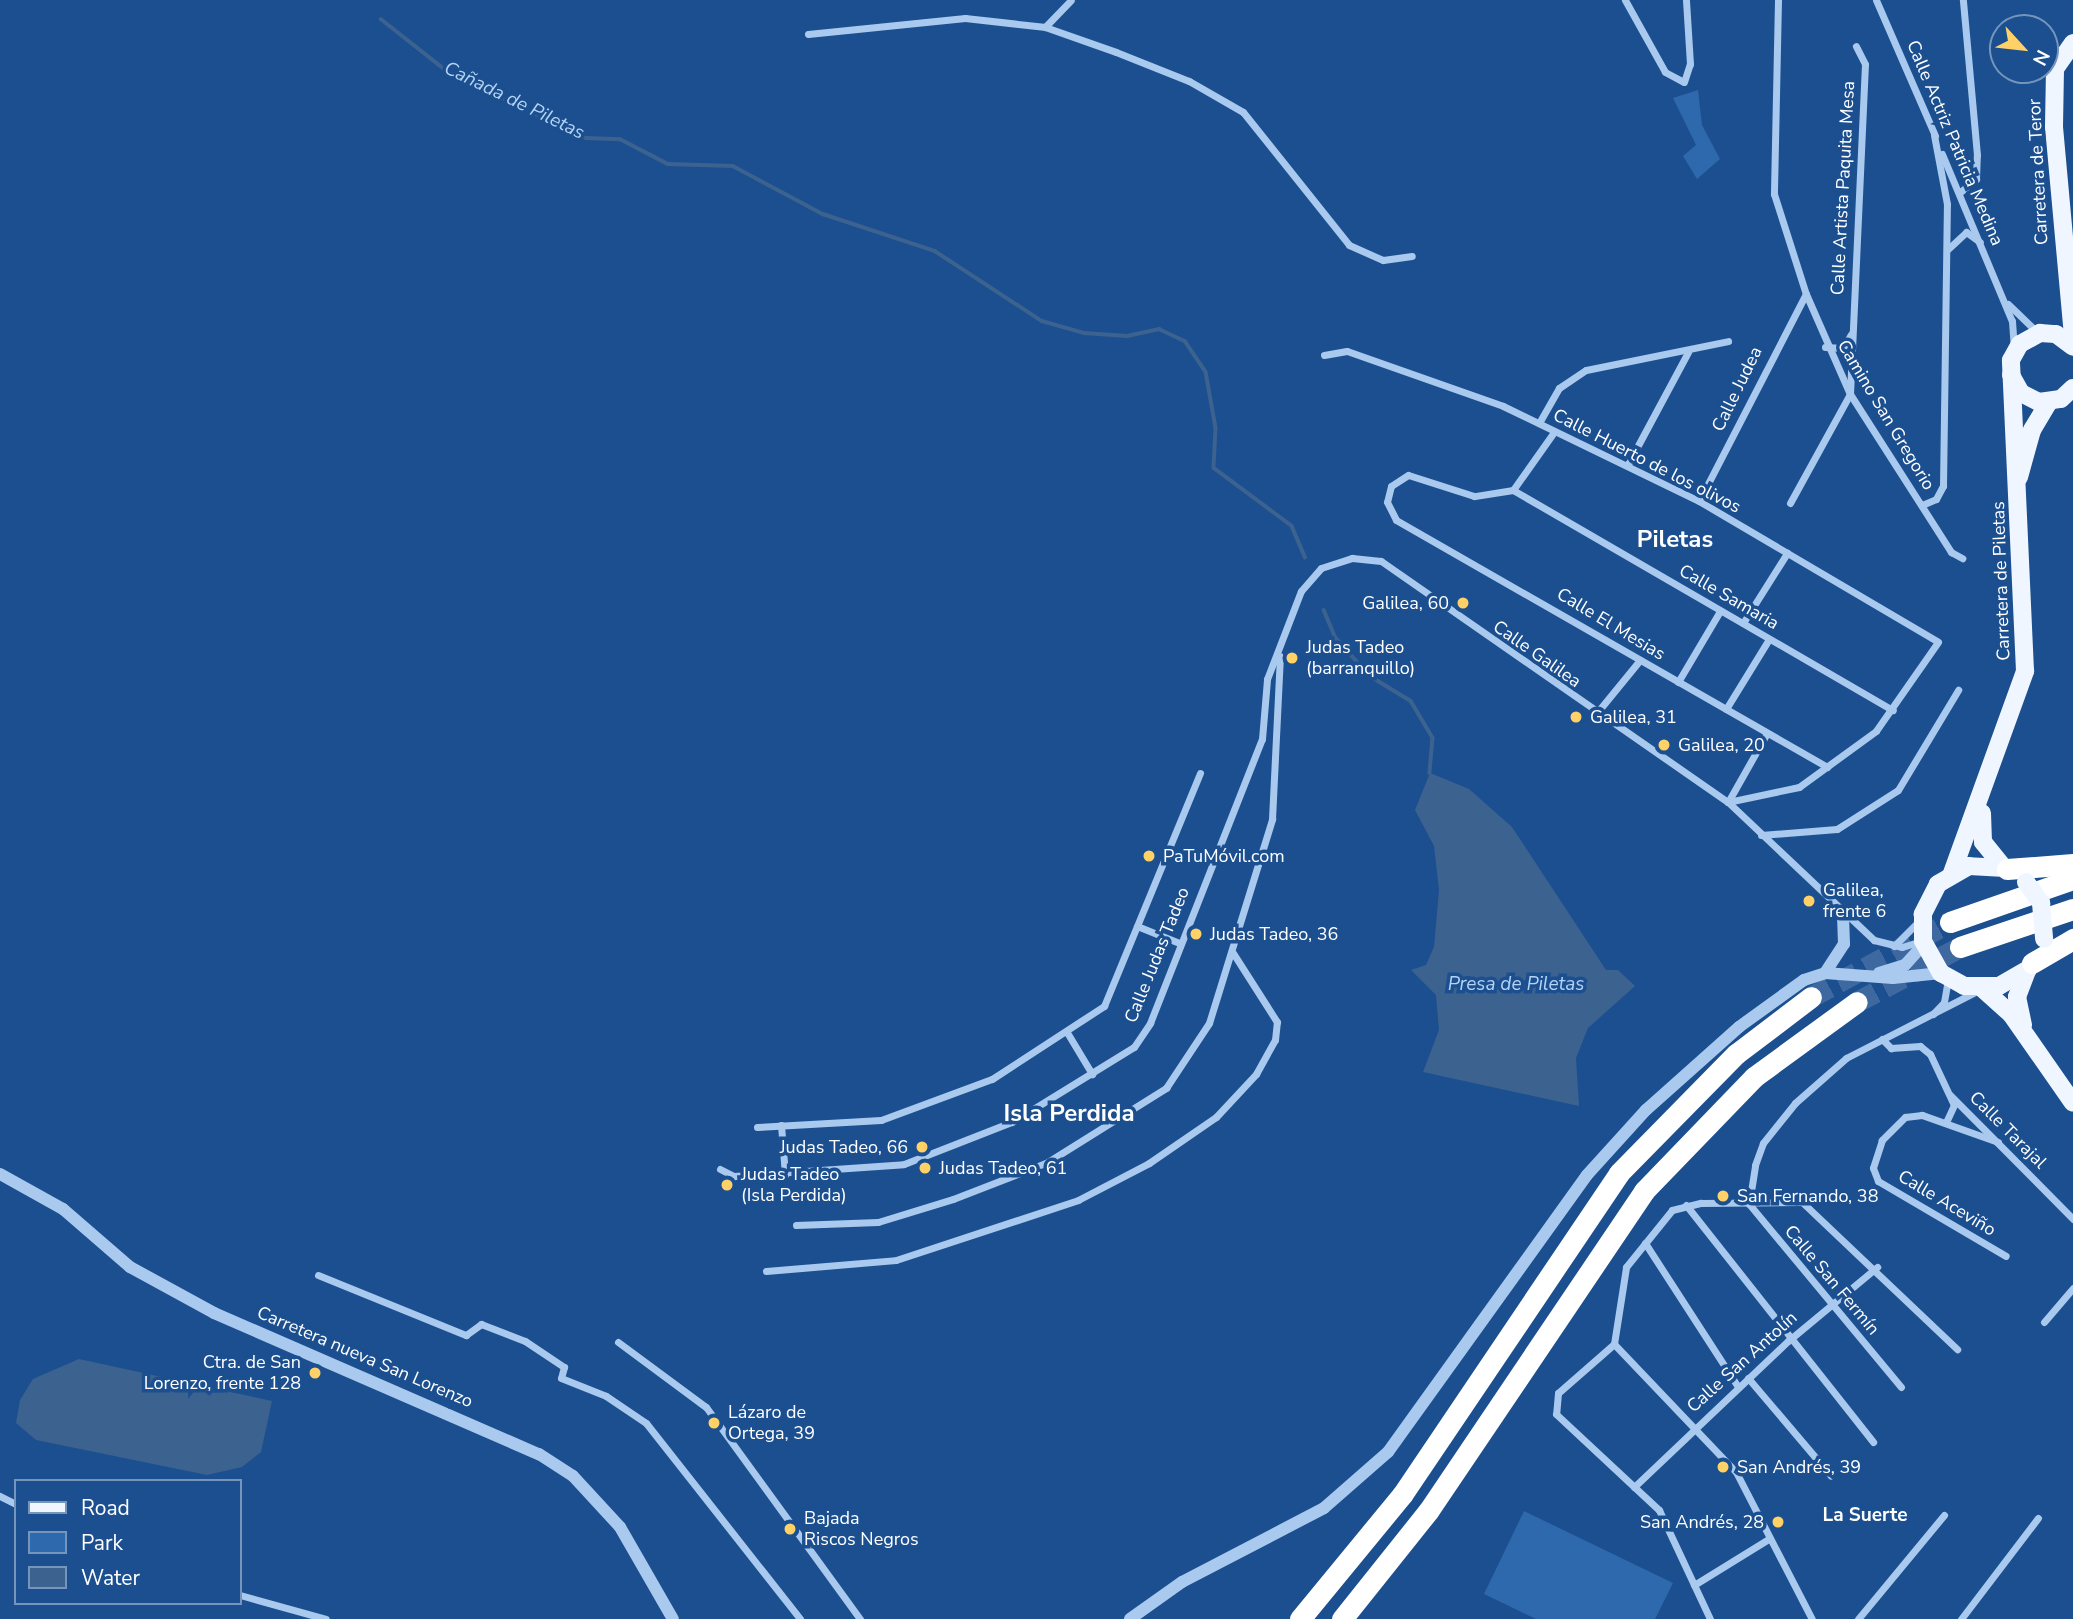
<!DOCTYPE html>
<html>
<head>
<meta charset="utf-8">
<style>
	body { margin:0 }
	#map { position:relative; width:2073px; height:1619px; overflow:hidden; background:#1b4f8f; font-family:"Nunito Sans",sans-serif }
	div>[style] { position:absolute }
	.green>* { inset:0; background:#2e69ad }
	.water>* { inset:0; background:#3c6290 }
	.stream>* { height:3.5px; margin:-1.75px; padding:0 1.75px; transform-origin:1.75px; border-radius:1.75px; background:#3c6290 }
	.motorway-tunnel>* { height:21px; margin-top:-10.5px; transform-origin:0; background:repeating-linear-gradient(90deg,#3d69a0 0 21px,transparent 0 31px) }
	.minor>* { height:7px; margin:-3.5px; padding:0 3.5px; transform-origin:3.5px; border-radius:3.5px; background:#a9c9ee }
	.tertiary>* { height:12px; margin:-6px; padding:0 6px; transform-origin:6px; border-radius:6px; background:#a9c9ee }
	.primary>* { height:18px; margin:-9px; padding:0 9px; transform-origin:9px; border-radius:9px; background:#f0f6ff }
	.motorway>* { height:21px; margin:-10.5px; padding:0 10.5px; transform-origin:10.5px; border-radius:10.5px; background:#fff }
	.primary-bridge>* { height:18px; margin:-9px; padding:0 9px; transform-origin:9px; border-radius:9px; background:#f0f6ff }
	.dots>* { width:19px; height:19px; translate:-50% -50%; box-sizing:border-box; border:4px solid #1b4f8f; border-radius:50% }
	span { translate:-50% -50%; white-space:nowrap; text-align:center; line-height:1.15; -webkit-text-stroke:7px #1b4f8f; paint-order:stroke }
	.street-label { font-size:18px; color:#fff }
	.poi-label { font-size:18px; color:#fff }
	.right { translate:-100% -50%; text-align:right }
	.left { translate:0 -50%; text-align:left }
	.water-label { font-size:19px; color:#b5d3f5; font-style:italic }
	.neighbourhood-label { font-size:19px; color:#fff; font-weight:700 }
	.district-label { font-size:24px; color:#fff; font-weight:700 }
	.legend { position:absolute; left:14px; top:1479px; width:228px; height:126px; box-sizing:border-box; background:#1b4f8f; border:2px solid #7695bc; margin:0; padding:9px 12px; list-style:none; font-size:21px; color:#fff }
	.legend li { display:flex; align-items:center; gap:14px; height:35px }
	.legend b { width:35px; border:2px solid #7695bc }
	.north { position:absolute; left:1989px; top:14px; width:70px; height:70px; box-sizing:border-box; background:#1b4f8f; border:2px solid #7695bc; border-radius:50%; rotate:117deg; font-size:19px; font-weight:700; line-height:28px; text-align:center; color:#fff }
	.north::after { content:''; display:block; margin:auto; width:24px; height:32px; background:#ffd166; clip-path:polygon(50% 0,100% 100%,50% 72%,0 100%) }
</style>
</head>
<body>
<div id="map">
	<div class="green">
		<div style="clip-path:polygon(1698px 90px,1702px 125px,1720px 159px,1697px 179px,1683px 156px,1696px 145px,1673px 98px)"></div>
		<div style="clip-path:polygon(1524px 1511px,1673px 1583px,1655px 1619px,1536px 1619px,1484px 1594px)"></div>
	</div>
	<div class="water">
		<div style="clip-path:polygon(1430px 773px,1469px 789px,1512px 827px,1606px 970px,1618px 970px,1635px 986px,1588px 1028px,1576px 1058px,1579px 1106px,1423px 1072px,1439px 1030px,1436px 995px,1411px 970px,1426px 965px,1434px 947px,1439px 890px,1434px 846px,1415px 810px)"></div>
		<div style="clip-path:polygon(79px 1359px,272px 1401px,261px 1452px,242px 1467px,207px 1475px,36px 1440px,16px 1423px,20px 1400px,33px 1379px)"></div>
	</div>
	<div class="stream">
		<div style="left:381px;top:19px;width:85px;rotate:38.3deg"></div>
		<div style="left:448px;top:72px;width:153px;rotate:25.6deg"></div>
		<div style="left:586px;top:138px;width:34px;rotate:2deg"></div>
		<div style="left:620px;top:139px;width:54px;rotate:27.5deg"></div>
		<div style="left:668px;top:164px;width:65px;rotate:1.8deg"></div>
		<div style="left:733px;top:166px;width:102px;rotate:28.1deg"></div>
		<div style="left:823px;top:214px;width:118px;rotate:18.3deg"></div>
		<div style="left:935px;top:251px;width:128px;rotate:33.2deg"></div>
		<div style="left:1042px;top:321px;width:44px;rotate:15.9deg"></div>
		<div style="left:1084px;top:333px;width:43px;rotate:4deg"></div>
		<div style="left:1127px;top:336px;width:33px;rotate:-12deg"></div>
		<div style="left:1159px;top:329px;width:29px;rotate:25deg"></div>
		<div style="left:1185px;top:341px;width:37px;rotate:56deg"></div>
		<div style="left:1206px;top:372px;width:57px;rotate:79.9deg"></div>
		<div style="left:1216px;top:428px;width:40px;rotate:92.9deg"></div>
		<div style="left:1214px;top:468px;width:97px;rotate:36.6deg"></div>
		<div style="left:1292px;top:526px;width:34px;rotate:67deg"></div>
		<div style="left:1324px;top:610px;width:30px;rotate:67deg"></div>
		<div style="left:1336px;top:638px;width:51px;rotate:48.2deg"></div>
		<div style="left:1370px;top:676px;width:48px;rotate:31.4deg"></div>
		<div style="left:1411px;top:701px;width:43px;rotate:59.3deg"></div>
		<div style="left:1433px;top:738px;width:35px;rotate:95deg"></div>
	</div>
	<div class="motorway-tunnel">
		<div style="left:1811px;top:997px;width:158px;rotate:-28.3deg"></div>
		<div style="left:1857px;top:1002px;width:117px;rotate:-28.1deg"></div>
	</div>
	<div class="minor">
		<div style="left:1625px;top:0;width:82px;rotate:60.9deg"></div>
		<div style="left:1665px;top:72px;width:21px;rotate:28deg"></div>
		<div style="left:1684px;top:82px;width:19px;rotate:-72deg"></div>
		<div style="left:1690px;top:64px;width:64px;rotate:-93.6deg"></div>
		<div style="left:1778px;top:0;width:194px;rotate:91.2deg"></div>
		<div style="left:1774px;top:194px;width:105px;rotate:72.3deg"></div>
		<div style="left:1806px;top:294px;width:109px;rotate:66.3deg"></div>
		<div style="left:1850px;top:394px;width:188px;rotate:57.4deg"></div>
		<div style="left:1951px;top:552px;width:13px;rotate:29deg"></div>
		<div style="left:1876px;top:0;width:148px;rotate:66.5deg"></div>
		<div style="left:1045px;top:27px;width:37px;rotate:-46deg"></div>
		<div style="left:808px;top:34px;width:158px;rotate:-5.8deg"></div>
		<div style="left:965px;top:18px;width:81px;rotate:6.4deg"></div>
		<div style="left:1045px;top:27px;width:75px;rotate:19.4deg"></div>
		<div style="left:1116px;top:52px;width:79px;rotate:21.7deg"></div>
		<div style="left:1189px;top:81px;width:62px;rotate:29.9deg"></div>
		<div style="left:1243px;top:112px;width:170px;rotate:51.4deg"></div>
		<div style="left:1349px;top:245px;width:37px;rotate:24deg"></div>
		<div style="left:1383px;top:260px;width:29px;rotate:-8deg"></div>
		<div style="left:1942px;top:154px;width:181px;rotate:67.3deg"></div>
		<div style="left:2012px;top:321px;width:27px;rotate:86deg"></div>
		<div style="left:1959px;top:193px;width:22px;rotate:-39deg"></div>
		<div style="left:1976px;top:179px;width:24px;rotate:-88deg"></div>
		<div style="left:1977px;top:155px;width:156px;rotate:-95.2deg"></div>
		<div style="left:1948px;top:249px;width:25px;rotate:-43deg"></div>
		<div style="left:1966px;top:232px;width:17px;rotate:36deg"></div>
		<div style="left:2008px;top:304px;width:40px;rotate:44deg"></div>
		<div style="left:1825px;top:347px;width:18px;rotate:3deg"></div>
		<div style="left:1843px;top:348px;width:16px;rotate:-60deg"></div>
		<div style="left:1324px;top:355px;width:23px;rotate:-10deg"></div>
		<div style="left:1347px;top:351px;width:165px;rotate:19.4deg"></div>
		<div style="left:1503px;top:406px;width:218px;rotate:25.9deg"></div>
		<div style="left:1699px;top:501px;width:277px;rotate:30.5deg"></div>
		<div style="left:1938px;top:642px;width:108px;rotate:124.9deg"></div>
		<div style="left:1876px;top:731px;width:95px;rotate:144deg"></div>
		<div style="left:1799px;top:787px;width:73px;rotate:168.1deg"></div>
		<div style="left:1539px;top:423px;width:40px;rotate:-60.3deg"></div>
		<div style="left:1559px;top:388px;width:32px;rotate:-34deg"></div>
		<div style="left:1586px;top:370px;width:145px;rotate:-11.5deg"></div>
		<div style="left:1554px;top:432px;width:71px;rotate:125.3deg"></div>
		<div style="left:1513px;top:490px;width:39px;rotate:171deg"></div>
		<div style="left:1474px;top:496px;width:69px;rotate:-162.3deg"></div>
		<div style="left:1408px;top:475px;width:20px;rotate:147deg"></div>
		<div style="left:1391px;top:486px;width:16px;rotate:104deg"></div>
		<div style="left:1387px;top:502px;width:20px;rotate:63deg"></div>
		<div style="left:1396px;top:520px;width:497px;rotate:29.8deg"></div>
		<div style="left:1628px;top:464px;width:127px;rotate:-61.8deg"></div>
		<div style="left:1513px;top:490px;width:439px;rotate:30.1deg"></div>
		<div style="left:1699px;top:501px;width:233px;rotate:-62.7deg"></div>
		<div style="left:1790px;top:503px;width:124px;rotate:-61.2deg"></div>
		<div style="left:1850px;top:394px;width:330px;rotate:-87.4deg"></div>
		<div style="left:1865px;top:64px;width:20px;rotate:-117deg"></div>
		<div style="left:1922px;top:505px;width:15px;rotate:-23deg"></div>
		<div style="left:1936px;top:499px;width:15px;rotate:-62deg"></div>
		<div style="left:1943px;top:486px;width:282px;rotate:-89.2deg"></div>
		<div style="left:1947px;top:204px;width:70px;rotate:-100.7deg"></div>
		<div style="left:1743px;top:623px;width:83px;rotate:-57.8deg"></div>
		<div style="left:1678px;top:682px;width:82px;rotate:-59.4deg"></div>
		<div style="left:1726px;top:709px;width:82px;rotate:-58.4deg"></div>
		<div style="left:1595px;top:715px;width:71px;rotate:-50.7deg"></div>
		<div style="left:1728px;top:802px;width:79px;rotate:-60.5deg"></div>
		<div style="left:1761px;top:835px;width:76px;rotate:-4.5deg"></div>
		<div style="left:1837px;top:829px;width:72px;rotate:-32.6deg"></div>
		<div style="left:1898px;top:790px;width:117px;rotate:-59deg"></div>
		<div style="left:1137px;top:926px;width:45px;rotate:22deg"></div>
		<div style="left:1894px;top:946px;width:35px;rotate:-45deg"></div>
		<div style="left:1933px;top:1014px;width:16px;rotate:-47deg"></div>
		<div style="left:1944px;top:1002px;width:23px;rotate:-80deg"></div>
		<div style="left:1068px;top:1034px;width:47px;rotate:59deg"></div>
		<div style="left:1882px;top:1039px;width:13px;rotate:45deg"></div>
		<div style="left:1891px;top:1048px;width:29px;rotate:-4deg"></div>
		<div style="left:1920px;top:1046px;width:13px;rotate:39deg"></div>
		<div style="left:1930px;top:1054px;width:56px;rotate:64.8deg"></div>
		<div style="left:1954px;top:1105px;width:19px;rotate:115deg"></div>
		<div style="left:1950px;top:1095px;width:175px;rotate:45.2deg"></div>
		<div style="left:781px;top:1125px;width:50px;rotate:85.4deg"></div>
		<div style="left:757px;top:1127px;width:124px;rotate:-3.2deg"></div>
		<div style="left:881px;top:1120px;width:118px;rotate:-20.3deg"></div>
		<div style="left:992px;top:1079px;width:134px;rotate:-33.1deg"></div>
		<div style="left:1104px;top:1006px;width:252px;rotate:-67.6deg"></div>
		<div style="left:1998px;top:1142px;width:81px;rotate:-160.4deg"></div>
		<div style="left:1922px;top:1115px;width:17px;rotate:173deg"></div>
		<div style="left:1905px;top:1117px;width:33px;rotate:135deg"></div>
		<div style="left:1882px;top:1140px;width:29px;rotate:108deg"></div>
		<div style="left:1873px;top:1168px;width:14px;rotate:69deg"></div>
		<div style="left:1878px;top:1181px;width:148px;rotate:30.4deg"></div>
		<div style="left:720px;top:1169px;width:16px;rotate:27deg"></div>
		<div style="left:734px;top:1176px;width:170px;rotate:-4deg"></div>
		<div style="left:904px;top:1164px;width:116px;rotate:-21.3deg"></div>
		<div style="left:1012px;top:1122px;width:143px;rotate:-31.6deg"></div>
		<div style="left:1134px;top:1047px;width:29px;rotate:-56deg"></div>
		<div style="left:1150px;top:1023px;width:305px;rotate:-68.5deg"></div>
		<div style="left:1262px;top:739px;width:60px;rotate:-85.2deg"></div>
		<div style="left:1267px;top:679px;width:94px;rotate:-68.9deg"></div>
		<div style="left:1301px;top:591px;width:30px;rotate:-49deg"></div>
		<div style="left:1321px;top:568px;width:33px;rotate:-18deg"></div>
		<div style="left:1352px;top:558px;width:29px;rotate:6deg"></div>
		<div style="left:1381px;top:561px;width:422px;rotate:34.8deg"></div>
		<div style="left:1728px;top:802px;width:201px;rotate:43.4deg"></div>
		<div style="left:1874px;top:940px;width:29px;rotate:14deg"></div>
		<div style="left:1902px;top:947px;width:21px;rotate:-17deg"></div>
		<div style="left:1686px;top:1205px;width:302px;rotate:51.7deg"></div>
		<div style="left:796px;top:1225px;width:82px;rotate:-2.1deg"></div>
		<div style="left:878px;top:1222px;width:78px;rotate:-17deg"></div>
		<div style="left:953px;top:1199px;width:100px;rotate:-21.2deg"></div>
		<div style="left:1046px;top:1163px;width:142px;rotate:-32deg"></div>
		<div style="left:1166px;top:1088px;width:78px;rotate:-56.5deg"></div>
		<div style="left:1209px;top:1023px;width:214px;rotate:-72.8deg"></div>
		<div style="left:1272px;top:819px;width:163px;rotate:-87.2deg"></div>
		<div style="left:1645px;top:1243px;width:171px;rotate:57.1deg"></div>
		<div style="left:766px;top:1271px;width:130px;rotate:-4.8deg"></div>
		<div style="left:896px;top:1260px;width:192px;rotate:-18.2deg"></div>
		<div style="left:1078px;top:1200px;width:80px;rotate:-27.5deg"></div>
		<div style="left:1149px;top:1163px;width:81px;rotate:-34.5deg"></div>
		<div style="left:1216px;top:1117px;width:59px;rotate:-47.1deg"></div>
		<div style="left:1256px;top:1074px;width:39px;rotate:-61deg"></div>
		<div style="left:1275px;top:1040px;width:18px;rotate:-84deg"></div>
		<div style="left:1277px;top:1022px;width:82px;rotate:-122.5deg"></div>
		<div style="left:318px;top:1275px;width:160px;rotate:22.1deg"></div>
		<div style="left:466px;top:1335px;width:19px;rotate:-36deg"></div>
		<div style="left:481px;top:1324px;width:47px;rotate:21.1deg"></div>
		<div style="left:525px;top:1341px;width:47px;rotate:33.7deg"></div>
		<div style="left:564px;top:1367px;width:11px;rotate:105deg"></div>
		<div style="left:561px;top:1378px;width:48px;rotate:21.8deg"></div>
		<div style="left:606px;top:1396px;width:48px;rotate:34deg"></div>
		<div style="left:646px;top:1423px;width:249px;rotate:51.8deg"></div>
		<div style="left:2044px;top:1322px;width:45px;rotate:-49.5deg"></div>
		<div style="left:618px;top:1342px;width:109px;rotate:36.5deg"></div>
		<div style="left:706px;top:1407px;width:262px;rotate:54deg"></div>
		<div style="left:1614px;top:1344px;width:78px;rotate:-81.1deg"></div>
		<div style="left:1626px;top:1267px;width:73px;rotate:-51.1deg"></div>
		<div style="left:1672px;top:1210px;width:30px;rotate:-14deg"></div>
		<div style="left:1701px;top:1203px;width:101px;rotate:-0.6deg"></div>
		<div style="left:1802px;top:1202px;width:214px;rotate:43.5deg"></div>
		<div style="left:1614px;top:1344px;width:74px;rotate:138.8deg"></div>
		<div style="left:1558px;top:1393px;width:21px;rotate:95deg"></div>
		<div style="left:1556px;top:1414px;width:141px;rotate:43deg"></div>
		<div style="left:1659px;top:1510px;width:120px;rotate:64.9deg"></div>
		<div style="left:1614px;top:1344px;width:177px;rotate:46.4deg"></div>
		<div style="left:1736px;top:1472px;width:165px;rotate:62.7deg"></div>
		<div style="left:1748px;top:1378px;width:128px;rotate:49.7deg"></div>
		<div style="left:1901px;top:1387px;width:238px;rotate:-129.7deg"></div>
		<div style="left:1749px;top:1204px;width:39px;rotate:-81deg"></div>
		<div style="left:1755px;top:1165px;width:23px;rotate:-70deg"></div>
		<div style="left:1763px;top:1143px;width:51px;rotate:-51.3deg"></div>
		<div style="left:1795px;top:1103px;width:68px;rotate:-41.4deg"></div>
		<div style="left:1846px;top:1058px;width:147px;rotate:-27.1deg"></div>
		<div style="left:1634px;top:1487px;width:212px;rotate:-43.5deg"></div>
		<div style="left:1788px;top:1341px;width:116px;rotate:-39.7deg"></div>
		<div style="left:0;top:1496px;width:18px;rotate:27deg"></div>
		<div style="left:1694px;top:1585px;width:89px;rotate:-31.7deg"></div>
		<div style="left:240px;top:1595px;width:89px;rotate:15.6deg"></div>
		<div style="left:1858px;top:1619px;width:135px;rotate:-50.4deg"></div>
		<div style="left:1961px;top:1619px;width:127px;rotate:-52.7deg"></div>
	</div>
	<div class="tertiary">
		<div style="left:1825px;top:973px;width:35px;rotate:-57deg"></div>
		<div style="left:1844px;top:944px;width:31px;rotate:-92deg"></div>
		<div style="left:1879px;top:973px;width:27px;rotate:-17deg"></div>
		<div style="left:1905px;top:965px;width:28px;rotate:-48deg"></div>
		<div style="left:0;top:1174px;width:72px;rotate:29.1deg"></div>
		<div style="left:63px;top:1209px;width:89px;rotate:40.9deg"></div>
		<div style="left:130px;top:1267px;width:96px;rotate:28.7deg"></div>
		<div style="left:214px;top:1313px;width:354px;rotate:23.5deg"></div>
		<div style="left:539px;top:1454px;width:40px;rotate:32.9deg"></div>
		<div style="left:573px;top:1476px;width:69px;rotate:47.3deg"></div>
		<div style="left:620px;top:1527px;width:106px;rotate:60.1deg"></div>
		<div style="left:1130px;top:1619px;width:64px;rotate:-35.4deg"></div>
		<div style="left:1182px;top:1582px;width:160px;rotate:-27.5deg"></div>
		<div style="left:1324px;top:1508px;width:85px;rotate:-41.2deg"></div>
		<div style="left:1388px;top:1452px;width:341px;rotate:-54.3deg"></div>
		<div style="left:1587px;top:1175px;width:88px;rotate:-47.8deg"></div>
		<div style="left:1646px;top:1110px;width:125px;rotate:-41.7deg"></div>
		<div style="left:1739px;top:1027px;width:80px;rotate:-35.9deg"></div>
		<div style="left:1804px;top:980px;width:22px;rotate:-18deg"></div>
		<div style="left:1825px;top:973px;width:68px;rotate:4.2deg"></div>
		<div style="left:1893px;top:978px;width:48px;rotate:-5.9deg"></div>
	</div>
	<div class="primary">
		<div style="left:2073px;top:43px;width:32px;rotate:125deg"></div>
		<div style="left:2055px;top:69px;width:58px;rotate:91deg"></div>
		<div style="left:2054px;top:127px;width:209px;rotate:84.8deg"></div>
		<div style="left:2011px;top:375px;width:21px;rotate:61deg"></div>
		<div style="left:2021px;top:393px;width:20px;rotate:27deg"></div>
		<div style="left:2039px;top:402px;width:22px;rotate:-8deg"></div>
		<div style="left:2061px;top:399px;width:16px;rotate:-43deg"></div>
		<div style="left:2019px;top:477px;width:49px;rotate:-74.5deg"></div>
		<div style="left:2032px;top:430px;width:33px;rotate:-59deg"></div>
		<div style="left:1982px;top:813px;width:29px;rotate:88deg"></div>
		<div style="left:1983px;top:842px;width:33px;rotate:51deg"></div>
		<div style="left:2005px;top:868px;width:36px;rotate:-177deg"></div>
		<div style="left:1969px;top:866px;width:36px;rotate:150deg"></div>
		<div style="left:1938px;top:884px;width:34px;rotate:117deg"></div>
		<div style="left:1923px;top:914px;width:27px;rotate:90deg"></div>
		<div style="left:1923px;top:941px;width:37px;rotate:61deg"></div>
		<div style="left:1941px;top:973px;width:26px;rotate:29deg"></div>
		<div style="left:1964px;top:986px;width:35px"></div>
		<div style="left:1999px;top:986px;width:34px;rotate:-30deg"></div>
		<div style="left:1952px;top:873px;width:215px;rotate:-70.1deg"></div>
		<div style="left:2025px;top:671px;width:311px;rotate:-92.6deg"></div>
		<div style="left:2011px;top:360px;width:18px;rotate:-61deg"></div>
		<div style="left:2020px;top:344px;width:23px;rotate:-29deg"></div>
		<div style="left:2040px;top:333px;width:16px;rotate:4deg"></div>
		<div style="left:2056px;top:334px;width:21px;rotate:37deg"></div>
		<div style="left:1983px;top:989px;width:38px;rotate:42deg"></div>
		<div style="left:2011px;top:1014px;width:108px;rotate:55.1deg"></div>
		<div style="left:2023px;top:1025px;width:29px;rotate:-102deg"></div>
		<div style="left:2017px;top:997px;width:28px;rotate:-69deg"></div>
	</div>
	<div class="motorway">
		<div style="left:2007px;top:869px;width:66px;rotate:-4.3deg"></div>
		<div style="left:1950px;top:922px;width:130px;rotate:-19.3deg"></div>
		<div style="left:1960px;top:947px;width:119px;rotate:-18.6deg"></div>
		<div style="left:2032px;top:963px;width:48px;rotate:-30.3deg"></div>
		<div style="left:1300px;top:1619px;width:161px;rotate:-50.6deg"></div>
		<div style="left:1402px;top:1495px;width:388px;rotate:-56deg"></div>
		<div style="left:1619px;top:1173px;width:167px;rotate:-45.5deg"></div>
		<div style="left:1736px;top:1054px;width:94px;rotate:-37.2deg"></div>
		<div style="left:1342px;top:1619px;width:139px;rotate:-51.4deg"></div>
		<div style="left:1429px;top:1510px;width:385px;rotate:-56deg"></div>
		<div style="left:1644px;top:1191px;width:158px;rotate:-46deg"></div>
		<div style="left:1754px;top:1077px;width:127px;rotate:-36.1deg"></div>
	</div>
	<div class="primary-bridge">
		<div style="left:2026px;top:882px;width:26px;rotate:54deg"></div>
		<div style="left:2041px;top:903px;width:36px;rotate:85deg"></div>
	</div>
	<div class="dots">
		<div style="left:1463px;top:603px;background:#ffd166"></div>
		<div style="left:1292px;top:658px;background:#ffd166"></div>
		<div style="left:1576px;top:717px;background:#ffd166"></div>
		<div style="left:1664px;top:745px;background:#ffd166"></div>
		<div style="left:1149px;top:856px;background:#ffd166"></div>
		<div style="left:1809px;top:901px;background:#ffd166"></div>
		<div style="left:1196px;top:934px;background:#ffd166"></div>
		<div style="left:922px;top:1147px;background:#ffd166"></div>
		<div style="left:925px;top:1168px;background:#ffd166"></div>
		<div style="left:727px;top:1185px;background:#ffd166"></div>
		<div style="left:1723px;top:1196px;background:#ffd166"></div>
		<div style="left:315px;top:1373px;background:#ffd166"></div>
		<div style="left:714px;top:1423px;background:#ffd166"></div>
		<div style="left:1723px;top:1467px;background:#ffd166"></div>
		<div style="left:1778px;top:1522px;background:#ffd166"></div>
		<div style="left:790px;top:1529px;background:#ffd166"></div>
	</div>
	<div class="street-label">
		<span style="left:1955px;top:143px;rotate:67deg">Calle Actriz Patricia Medina</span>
		<span style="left:2038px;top:172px;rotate:-93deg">Carretera de Teror</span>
		<span style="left:1843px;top:188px;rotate:-87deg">Calle Artista Paquita Mesa</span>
		<span style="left:1737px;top:389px;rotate:-64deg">Calle Judea</span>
		<span style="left:1886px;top:415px;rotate:59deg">Camino San Gregorio</span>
		<span style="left:1647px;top:461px;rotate:27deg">Calle Huerto de los olivos</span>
		<span style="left:2001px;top:581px;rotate:-92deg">Carretera de Piletas</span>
		<span style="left:1729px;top:597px;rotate:30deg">Calle Samaria</span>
		<span style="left:1611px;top:624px;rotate:31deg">Calle El Mesias</span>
		<span style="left:1537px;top:654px;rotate:35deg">Calle Galilea</span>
		<span style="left:1157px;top:955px;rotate:-68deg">Calle Judas Tadeo</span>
		<span style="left:2008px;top:1130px;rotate:45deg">Calle Tarajal</span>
		<span style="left:1947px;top:1203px;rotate:31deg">Calle Aceviño</span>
		<span style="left:1832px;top:1280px;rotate:50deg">Calle San Fermín</span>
		<span style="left:365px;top:1357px;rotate:23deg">Carretera nueva San Lorenzo</span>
		<span style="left:1742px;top:1362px;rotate:-42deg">Calle San Antolín</span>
	</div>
	<div class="poi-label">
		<span class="right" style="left:1449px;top:603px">Galilea, 60</span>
		<span class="left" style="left:1306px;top:658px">Judas Tadeo<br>(barranquillo)</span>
		<span class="left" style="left:1590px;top:717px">Galilea, 31</span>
		<span class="left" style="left:1678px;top:745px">Galilea, 20</span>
		<span class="left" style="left:1163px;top:856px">PaTuMóvil.com</span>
		<span class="left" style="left:1823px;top:901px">Galilea,<br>frente 6</span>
		<span class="left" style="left:1210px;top:934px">Judas Tadeo, 36</span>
		<span class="right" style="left:908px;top:1147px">Judas Tadeo, 66</span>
		<span class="left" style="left:939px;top:1168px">Judas Tadeo, 61</span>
		<span class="left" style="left:741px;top:1185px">Judas Tadeo<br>(Isla Perdida)</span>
		<span class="left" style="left:1737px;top:1196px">San Fernando, 38</span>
		<span class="right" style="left:301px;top:1373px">Ctra. de San<br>Lorenzo, frente 128</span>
		<span class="left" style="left:728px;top:1423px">Lázaro de<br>Ortega, 39</span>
		<span class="left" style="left:1737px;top:1467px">San Andrés, 39</span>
		<span class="left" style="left:804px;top:1529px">Bajada<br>Riscos Negros</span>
		<span class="right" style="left:1764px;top:1522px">San Andrés, 28</span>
	</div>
	<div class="water-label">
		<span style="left:514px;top:101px;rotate:26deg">Cañada de Piletas</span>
		<span style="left:1516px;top:985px">Presa de Piletas</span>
	</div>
	<div class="neighbourhood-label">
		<span style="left:1865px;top:1516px">La Suerte</span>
	</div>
	<div class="district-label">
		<span style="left:1675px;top:540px">Piletas</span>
		<span style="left:1069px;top:1114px">Isla Perdida</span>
	</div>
	<ul class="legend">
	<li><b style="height:9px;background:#f0f6ff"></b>Road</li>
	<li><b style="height:19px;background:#2e69ad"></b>Park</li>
	<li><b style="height:19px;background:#3c6290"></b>Water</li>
	</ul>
	<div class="north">N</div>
</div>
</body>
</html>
